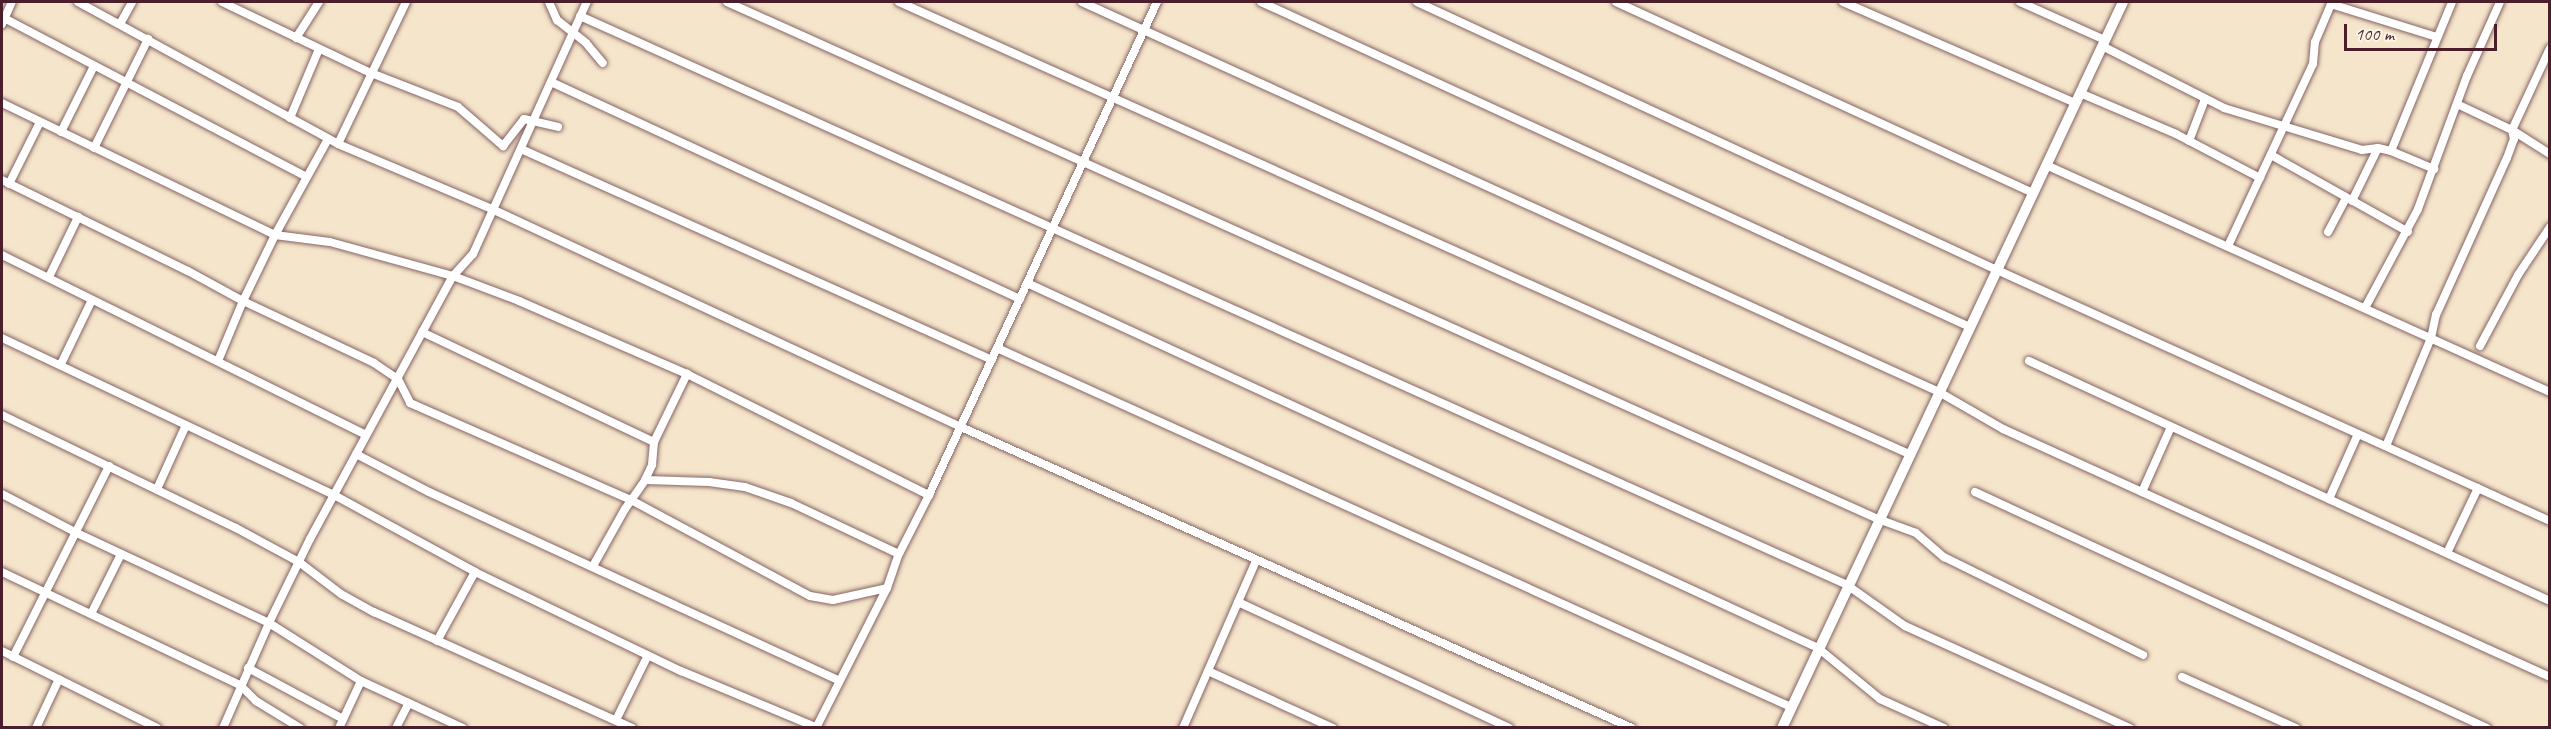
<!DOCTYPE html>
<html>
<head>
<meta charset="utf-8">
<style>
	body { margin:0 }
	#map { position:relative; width:2551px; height:729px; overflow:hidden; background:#f5e5cb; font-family:Caveat,sans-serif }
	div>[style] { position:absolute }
	.roads { filter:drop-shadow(0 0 2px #866463) drop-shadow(0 0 2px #866463) }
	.minor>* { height:8px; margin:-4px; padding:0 4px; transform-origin:4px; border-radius:4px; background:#fff }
	.tertiary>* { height:10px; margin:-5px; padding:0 5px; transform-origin:5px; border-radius:5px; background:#fff }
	span { translate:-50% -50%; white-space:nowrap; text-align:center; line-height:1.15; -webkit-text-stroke:5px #fcf5e5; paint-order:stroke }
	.frame { position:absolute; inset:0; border:3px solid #4a1f2b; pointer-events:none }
	.scale { position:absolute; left:2344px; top:24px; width:153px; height:27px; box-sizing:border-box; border:3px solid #4a1f2b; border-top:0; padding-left:8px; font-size:18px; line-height:21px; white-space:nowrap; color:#4a1f2b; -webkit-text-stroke:4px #fcf5e5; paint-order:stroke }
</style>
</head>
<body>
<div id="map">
	<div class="roads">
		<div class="minor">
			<div style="left:78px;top:2px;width:296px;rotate:28.6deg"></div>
			<div style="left:222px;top:2px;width:165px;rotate:25.5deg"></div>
			<div style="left:371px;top:73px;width:93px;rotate:21.3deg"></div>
			<div style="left:458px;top:107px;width:60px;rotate:40.9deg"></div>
			<div style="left:503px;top:146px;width:34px;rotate:-52deg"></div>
			<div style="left:524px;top:119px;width:35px;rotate:13deg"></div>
			<div style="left:406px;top:2px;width:157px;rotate:115.6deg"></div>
			<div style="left:338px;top:144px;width:169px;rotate:22.9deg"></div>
			<div style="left:494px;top:210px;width:515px;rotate:24.92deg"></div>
			<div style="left:961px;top:427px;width:735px;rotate:24.16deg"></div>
			<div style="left:549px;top:2px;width:20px;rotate:66deg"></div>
			<div style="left:557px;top:20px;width:37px;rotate:38deg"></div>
			<div style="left:586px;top:43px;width:26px;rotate:50deg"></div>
			<div style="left:727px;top:2px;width:1262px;rotate:24.19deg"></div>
			<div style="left:1878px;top:519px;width:40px;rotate:20.2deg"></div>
			<div style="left:1916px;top:533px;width:37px;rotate:41deg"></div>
			<div style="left:1944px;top:557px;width:222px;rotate:26.2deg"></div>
			<div style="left:899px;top:2px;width:1107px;rotate:24.11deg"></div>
			<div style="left:1082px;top:2px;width:942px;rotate:24.47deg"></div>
			<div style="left:1939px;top:392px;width:74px;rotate:30deg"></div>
			<div style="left:2003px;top:429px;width:601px;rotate:24.39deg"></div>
			<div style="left:1261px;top:2px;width:780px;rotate:24.63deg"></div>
			<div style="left:1417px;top:2px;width:639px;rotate:24.8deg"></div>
			<div style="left:1997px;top:270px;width:607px;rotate:24.41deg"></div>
			<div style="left:1616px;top:2px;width:459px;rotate:24.6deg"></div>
			<div style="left:1843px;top:2px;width:253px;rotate:23.5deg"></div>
			<div style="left:2020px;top:2px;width:93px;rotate:24.1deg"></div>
			<div style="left:2331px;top:4px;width:111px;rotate:17.3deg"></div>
			<div style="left:580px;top:16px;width:1389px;rotate:24.18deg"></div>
			<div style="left:1847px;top:585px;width:71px;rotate:35.3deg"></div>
			<div style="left:1905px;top:626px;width:247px;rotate:24.4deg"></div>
			<div style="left:4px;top:18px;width:342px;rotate:27.7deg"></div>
			<div style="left:2px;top:24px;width:24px;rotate:-66deg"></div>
			<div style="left:120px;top:24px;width:25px;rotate:-61deg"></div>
			<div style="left:296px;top:38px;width:43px;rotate:-57.4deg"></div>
			<div style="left:2102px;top:46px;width:137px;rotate:26.9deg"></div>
			<div style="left:2224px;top:108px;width:144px;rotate:16.9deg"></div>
			<div style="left:2362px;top:150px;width:16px;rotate:-7deg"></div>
			<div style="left:551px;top:82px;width:517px;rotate:24.83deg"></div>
			<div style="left:2080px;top:93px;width:104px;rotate:23.1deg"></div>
			<div style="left:2176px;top:134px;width:95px;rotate:27.6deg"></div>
			<div style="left:2px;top:103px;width:303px;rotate:25.8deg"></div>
			<div style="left:275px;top:235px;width:55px;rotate:7.3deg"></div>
			<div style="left:330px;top:242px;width:128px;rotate:15.5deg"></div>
			<div style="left:453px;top:276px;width:71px;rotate:20.7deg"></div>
			<div style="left:519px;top:301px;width:183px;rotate:23.5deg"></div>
			<div style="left:687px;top:374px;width:271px;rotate:26.6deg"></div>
			<div style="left:2457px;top:104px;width:61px;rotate:25.3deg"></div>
			<div style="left:2512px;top:130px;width:45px;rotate:32.3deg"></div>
			<div style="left:290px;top:118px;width:75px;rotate:-67.2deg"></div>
			<div style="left:61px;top:132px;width:74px;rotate:-63.4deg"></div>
			<div style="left:2189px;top:141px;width:45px;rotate:-69.1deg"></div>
			<div style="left:94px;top:148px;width:122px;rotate:-63.6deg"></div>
			<div style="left:521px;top:149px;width:516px;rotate:24.13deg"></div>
			<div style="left:2391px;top:151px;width:47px;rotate:22.7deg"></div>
			<div style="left:2271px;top:155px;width:157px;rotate:29.3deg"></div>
			<div style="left:2046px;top:165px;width:553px;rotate:24.25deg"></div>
			<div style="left:2px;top:180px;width:207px;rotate:26.1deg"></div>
			<div style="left:188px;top:271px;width:63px;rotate:28.6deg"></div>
			<div style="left:243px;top:301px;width:145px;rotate:25.3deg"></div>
			<div style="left:374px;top:363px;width:29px;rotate:34deg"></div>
			<div style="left:398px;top:379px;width:27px;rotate:63deg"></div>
			<div style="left:410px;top:403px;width:241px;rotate:23.7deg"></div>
			<div style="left:631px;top:500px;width:203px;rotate:28.2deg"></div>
			<div style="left:810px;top:596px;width:23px;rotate:10deg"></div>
			<div style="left:833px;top:600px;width:55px;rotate:-12.5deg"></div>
			<div style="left:9px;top:184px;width:69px;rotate:-63.4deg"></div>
			<div style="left:2352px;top:201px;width:59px;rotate:-63.9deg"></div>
			<div style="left:2378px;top:148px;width:13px;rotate:13deg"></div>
			<div style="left:2391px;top:151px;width:161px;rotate:-67.7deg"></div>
			<div style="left:2328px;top:232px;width:38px;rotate:-62deg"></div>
			<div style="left:2228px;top:246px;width:201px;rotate:-65deg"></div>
			<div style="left:2313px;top:64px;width:22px;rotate:-85deg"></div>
			<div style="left:2315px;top:42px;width:43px;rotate:-67deg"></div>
			<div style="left:2px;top:255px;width:406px;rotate:26.3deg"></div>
			<div style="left:49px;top:277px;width:67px;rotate:-64.2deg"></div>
			<div style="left:1027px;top:283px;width:871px;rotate:24.77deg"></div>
			<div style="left:1818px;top:648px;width:80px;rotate:39.4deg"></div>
			<div style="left:1880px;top:699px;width:70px;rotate:24.4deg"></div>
			<div style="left:2365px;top:308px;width:112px;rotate:-61.8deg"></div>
			<div style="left:2418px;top:209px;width:142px;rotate:-69.8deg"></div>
			<div style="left:2467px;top:76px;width:81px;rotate:-66deg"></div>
			<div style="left:422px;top:332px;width:257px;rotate:25.4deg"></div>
			<div style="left:2px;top:338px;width:367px;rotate:25.3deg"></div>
			<div style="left:334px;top:495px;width:161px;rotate:28.6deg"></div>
			<div style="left:475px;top:572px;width:229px;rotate:25.7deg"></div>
			<div style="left:681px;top:671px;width:148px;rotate:22.6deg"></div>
			<div style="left:2480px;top:346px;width:81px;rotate:-61.8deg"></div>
			<div style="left:2518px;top:275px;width:58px;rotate:-56.3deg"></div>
			<div style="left:997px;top:348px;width:871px;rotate:24.33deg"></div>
			<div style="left:218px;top:361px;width:65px;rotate:-67.4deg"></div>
			<div style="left:243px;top:301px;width:73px;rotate:-64.1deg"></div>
			<div style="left:275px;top:235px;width:110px;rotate:-61.1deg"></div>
			<div style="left:2029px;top:361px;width:574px;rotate:24.73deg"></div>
			<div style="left:61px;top:364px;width:71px;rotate:-64.2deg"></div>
			<div style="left:2px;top:415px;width:260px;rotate:25.8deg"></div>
			<div style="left:236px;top:528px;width:72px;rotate:28.4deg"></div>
			<div style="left:299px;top:562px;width:53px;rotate:37.3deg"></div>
			<div style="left:341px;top:594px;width:38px;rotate:29deg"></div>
			<div style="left:374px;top:612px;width:283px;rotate:24.2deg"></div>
			<div style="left:2386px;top:446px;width:117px;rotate:-67.4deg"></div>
			<div style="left:2431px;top:338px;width:24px;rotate:-78deg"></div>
			<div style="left:2436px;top:315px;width:172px;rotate:-65.7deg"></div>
			<div style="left:2507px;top:158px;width:20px;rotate:-70deg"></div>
			<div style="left:2514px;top:139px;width:9px;rotate:-103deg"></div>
			<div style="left:2512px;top:130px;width:90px;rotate:-65.1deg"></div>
			<div style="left:356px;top:454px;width:82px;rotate:27.5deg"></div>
			<div style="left:429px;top:492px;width:451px;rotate:24.7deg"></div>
			<div style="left:645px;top:480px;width:64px;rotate:1.8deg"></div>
			<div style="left:709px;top:482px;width:36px;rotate:8deg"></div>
			<div style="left:745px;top:487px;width:49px;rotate:19.2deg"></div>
			<div style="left:791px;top:503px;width:119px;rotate:25.3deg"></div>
			<div style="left:157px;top:489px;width:70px;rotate:-65.6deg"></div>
			<div style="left:1975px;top:492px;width:564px;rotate:24.75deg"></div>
			<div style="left:2142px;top:492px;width:71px;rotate:-66deg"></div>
			<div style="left:2px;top:494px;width:85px;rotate:27.5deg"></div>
			<div style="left:77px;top:533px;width:212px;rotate:25.1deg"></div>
			<div style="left:269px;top:623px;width:109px;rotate:32.2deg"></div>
			<div style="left:361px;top:681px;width:112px;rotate:24.7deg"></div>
			<div style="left:2329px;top:499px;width:71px;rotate:-66deg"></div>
			<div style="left:2447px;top:553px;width:72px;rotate:-64.5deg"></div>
			<div style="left:593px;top:566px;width:65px;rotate:-60.7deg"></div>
			<div style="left:625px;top:509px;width:35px;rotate:-55deg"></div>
			<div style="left:645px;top:480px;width:17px;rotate:-65deg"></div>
			<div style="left:652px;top:465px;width:23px;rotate:-85deg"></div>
			<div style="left:654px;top:442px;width:76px;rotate:-64.1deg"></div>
			<div style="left:2px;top:572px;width:263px;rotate:25.4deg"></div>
			<div style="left:240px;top:685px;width:23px;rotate:45deg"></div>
			<div style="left:256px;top:701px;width:52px;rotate:31.5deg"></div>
			<div style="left:1238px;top:602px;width:299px;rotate:24.9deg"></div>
			<div style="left:91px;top:614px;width:67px;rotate:-63.4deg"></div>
			<div style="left:437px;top:641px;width:79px;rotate:-61.2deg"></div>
			<div style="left:2px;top:651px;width:173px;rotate:26.4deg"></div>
			<div style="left:13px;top:657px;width:214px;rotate:-63.3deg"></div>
			<div style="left:248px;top:668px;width:108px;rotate:28.2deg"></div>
			<div style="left:1208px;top:671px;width:137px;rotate:24.5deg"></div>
			<div style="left:2182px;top:677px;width:125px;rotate:24.1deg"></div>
			<div style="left:616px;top:720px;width:72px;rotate:-63.8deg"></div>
			<div style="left:36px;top:728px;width:54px;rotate:-64.9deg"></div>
			<div style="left:223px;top:728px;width:115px;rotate:-66.3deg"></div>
			<div style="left:269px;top:623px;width:93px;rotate:-64deg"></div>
			<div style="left:310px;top:539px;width:299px;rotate:-61.5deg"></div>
			<div style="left:453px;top:276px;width:30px;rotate:-48deg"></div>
			<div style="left:473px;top:254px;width:277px;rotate:-65.7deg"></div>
			<div style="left:339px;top:728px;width:52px;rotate:-64.9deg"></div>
			<div style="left:396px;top:728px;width:28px;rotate:-63deg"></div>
			<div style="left:816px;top:728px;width:157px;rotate:-63.1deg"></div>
			<div style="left:887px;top:588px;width:36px;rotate:-71deg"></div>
			<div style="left:899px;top:554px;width:66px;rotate:-63deg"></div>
			<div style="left:929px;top:495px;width:543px;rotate:-65.18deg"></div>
			<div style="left:1183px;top:728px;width:182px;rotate:-66.4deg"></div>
		</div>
		<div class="tertiary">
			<div style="left:1782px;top:728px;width:802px;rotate:-64.84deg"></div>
		</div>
	</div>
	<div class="frame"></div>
	<div class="scale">100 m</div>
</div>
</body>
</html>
